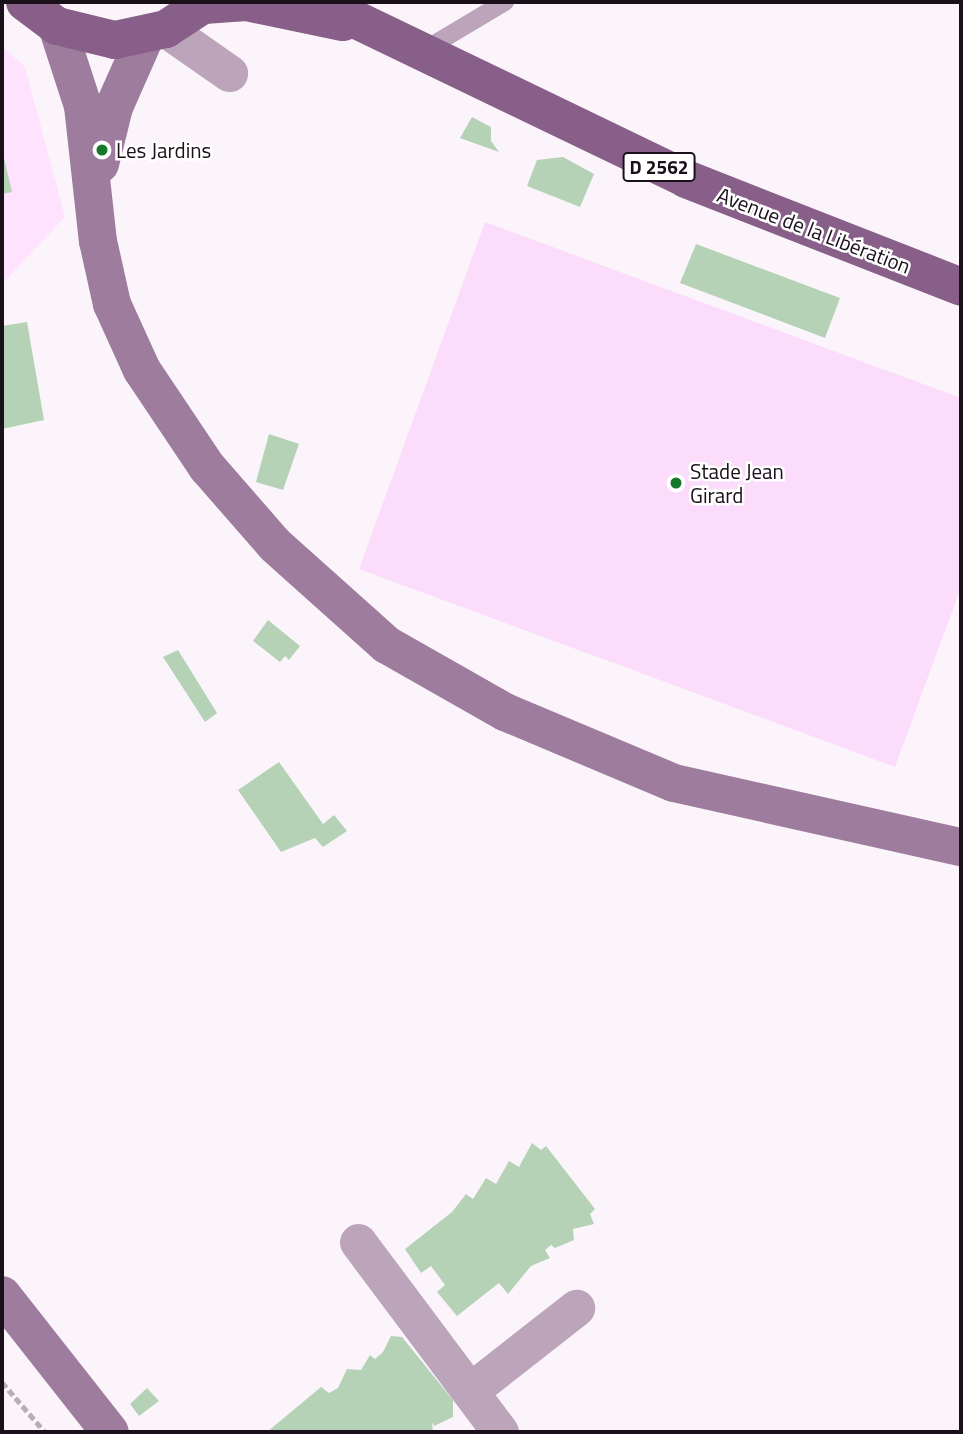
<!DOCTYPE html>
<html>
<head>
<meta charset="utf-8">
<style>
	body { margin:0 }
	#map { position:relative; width:963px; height:1434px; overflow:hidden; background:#fbf5fb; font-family:"Titillium Web",sans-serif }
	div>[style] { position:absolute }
	.built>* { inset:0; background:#fee2fe }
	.green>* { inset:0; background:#fbdcfb }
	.building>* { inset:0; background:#b5d2b6 }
	.path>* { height:4.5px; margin-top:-2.25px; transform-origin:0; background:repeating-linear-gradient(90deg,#b6afb6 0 7px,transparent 0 10.5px) }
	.lane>* { height:18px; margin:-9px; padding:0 9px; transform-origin:9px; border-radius:9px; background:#bca4bb }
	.street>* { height:37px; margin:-18.5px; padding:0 18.5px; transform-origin:18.5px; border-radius:18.5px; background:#bca4bb }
	.secondary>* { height:38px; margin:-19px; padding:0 19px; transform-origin:19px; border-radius:19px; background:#9e7c9d }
	.primary>* { height:38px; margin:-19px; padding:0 19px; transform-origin:19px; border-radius:19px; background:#885f88 }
	.dots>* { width:19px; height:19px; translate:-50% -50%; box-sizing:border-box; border:4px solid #fff; border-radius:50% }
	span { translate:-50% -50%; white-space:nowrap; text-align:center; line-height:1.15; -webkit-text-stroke:5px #fff; paint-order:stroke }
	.shield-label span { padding:2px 5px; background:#fff; border:2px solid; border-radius:5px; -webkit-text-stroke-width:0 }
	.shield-label { font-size:19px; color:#191019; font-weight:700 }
	.poi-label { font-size:21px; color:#191019 }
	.left { translate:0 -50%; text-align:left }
	.street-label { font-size:21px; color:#191019 }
	.frame { position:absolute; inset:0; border:4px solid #191019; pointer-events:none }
</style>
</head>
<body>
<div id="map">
	<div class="built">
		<div style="clip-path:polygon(2px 46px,25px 67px,65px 217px,2px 284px)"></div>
	</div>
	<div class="green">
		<div style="clip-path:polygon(485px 222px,961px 398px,961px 587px,895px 767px,359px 569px)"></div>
	</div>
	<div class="building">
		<div style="clip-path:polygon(472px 117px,491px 127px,491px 141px,499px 152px,460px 138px)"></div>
		<div style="clip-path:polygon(2px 150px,12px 192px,2px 194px)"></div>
		<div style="clip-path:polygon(563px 157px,594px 174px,580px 207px,527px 186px,537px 160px)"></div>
		<div style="clip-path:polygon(696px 244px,840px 298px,825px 338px,680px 283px)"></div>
		<div style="clip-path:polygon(27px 322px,44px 420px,2px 429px,2px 326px)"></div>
		<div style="clip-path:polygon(269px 434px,299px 444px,283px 490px,256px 482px)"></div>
		<div style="clip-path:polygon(268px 620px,300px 646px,289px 660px,285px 656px,280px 662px,253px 641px)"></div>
		<div style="clip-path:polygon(178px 650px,217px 713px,205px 722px,163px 657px)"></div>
		<div style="clip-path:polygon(279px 762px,323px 824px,334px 815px,347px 831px,323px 847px,315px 838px,281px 852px,238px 790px)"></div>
		<div style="clip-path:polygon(532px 1143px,541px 1150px,546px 1146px,595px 1209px,590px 1214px,594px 1224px,573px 1229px,574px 1240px,555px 1248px,551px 1245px,545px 1250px,550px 1258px,531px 1266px,508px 1294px,499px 1283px,457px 1316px,437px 1292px,445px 1285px,431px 1266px,421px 1273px,405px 1249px,452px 1212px,466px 1194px,473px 1199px,486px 1178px,496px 1184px,509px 1161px,519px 1167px)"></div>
		<div style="clip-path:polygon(391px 1336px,402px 1337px,453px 1400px,453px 1417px,434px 1426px,432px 1422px,433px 1432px,267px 1432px,321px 1387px,329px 1393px,338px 1388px,347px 1369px,361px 1370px,370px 1355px,375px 1359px,383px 1352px)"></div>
		<div style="clip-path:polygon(147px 1388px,159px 1401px,139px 1416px,130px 1404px)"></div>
	</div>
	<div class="path">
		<div style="left:2px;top:1382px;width:66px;rotate:49.3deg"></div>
	</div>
	<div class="lane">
		<div style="left:421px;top:52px;width:98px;rotate:-30.8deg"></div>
	</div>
	<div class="street">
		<div style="left:166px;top:29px;width:77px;rotate:34.9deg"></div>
		<div style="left:358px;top:1242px;width:237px;rotate:53.2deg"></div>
		<div style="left:470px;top:1391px;width:135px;rotate:-38.1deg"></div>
	</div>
	<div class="secondary">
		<div style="left:57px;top:26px;width:84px;rotate:72deg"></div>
		<div style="left:83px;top:106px;width:136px;rotate:83.7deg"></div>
		<div style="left:98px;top:241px;width:65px;rotate:77.5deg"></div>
		<div style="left:112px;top:304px;width:72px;rotate:65.6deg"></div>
		<div style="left:142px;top:370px;width:117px;rotate:56.2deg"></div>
		<div style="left:207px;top:467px;width:103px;rotate:48.9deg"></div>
		<div style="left:275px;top:545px;width:150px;rotate:41.8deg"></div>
		<div style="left:387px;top:645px;width:136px;rotate:29.6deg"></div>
		<div style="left:505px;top:712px;width:183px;rotate:22.8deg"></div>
		<div style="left:674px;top:783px;width:294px;rotate:12.6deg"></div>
		<div style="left:100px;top:164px;width:59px;rotate:-76.2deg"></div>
		<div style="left:114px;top:107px;width:77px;rotate:-66.1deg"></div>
		<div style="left:2px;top:1295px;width:174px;rotate:51.8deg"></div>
	</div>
	<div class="primary">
		<div style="left:25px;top:2px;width:40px;rotate:37deg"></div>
		<div style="left:57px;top:26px;width:60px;rotate:13.6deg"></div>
		<div style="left:115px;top:40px;width:52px;rotate:-12.2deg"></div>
		<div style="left:166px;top:29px;width:49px;rotate:-33.4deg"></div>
		<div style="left:319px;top:2px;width:407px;rotate:25.7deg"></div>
		<div style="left:686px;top:179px;width:295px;rotate:21.4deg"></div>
		<div style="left:204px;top:5px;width:42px;rotate:-4.1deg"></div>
		<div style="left:246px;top:2px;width:99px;rotate:11.7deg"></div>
	</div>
	<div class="dots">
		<div style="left:102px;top:150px;background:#16782a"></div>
		<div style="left:676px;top:483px;background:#16782a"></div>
	</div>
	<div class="shield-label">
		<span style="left:659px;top:167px">D 2562</span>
	</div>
	<div class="poi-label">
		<span class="left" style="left:116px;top:150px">Les Jardins</span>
		<span class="left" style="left:690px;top:483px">Stade Jean<br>Girard</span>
	</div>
	<div class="street-label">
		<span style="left:814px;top:230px;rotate:21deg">Avenue de la Libération</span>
	</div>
	<div class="frame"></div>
</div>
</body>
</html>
